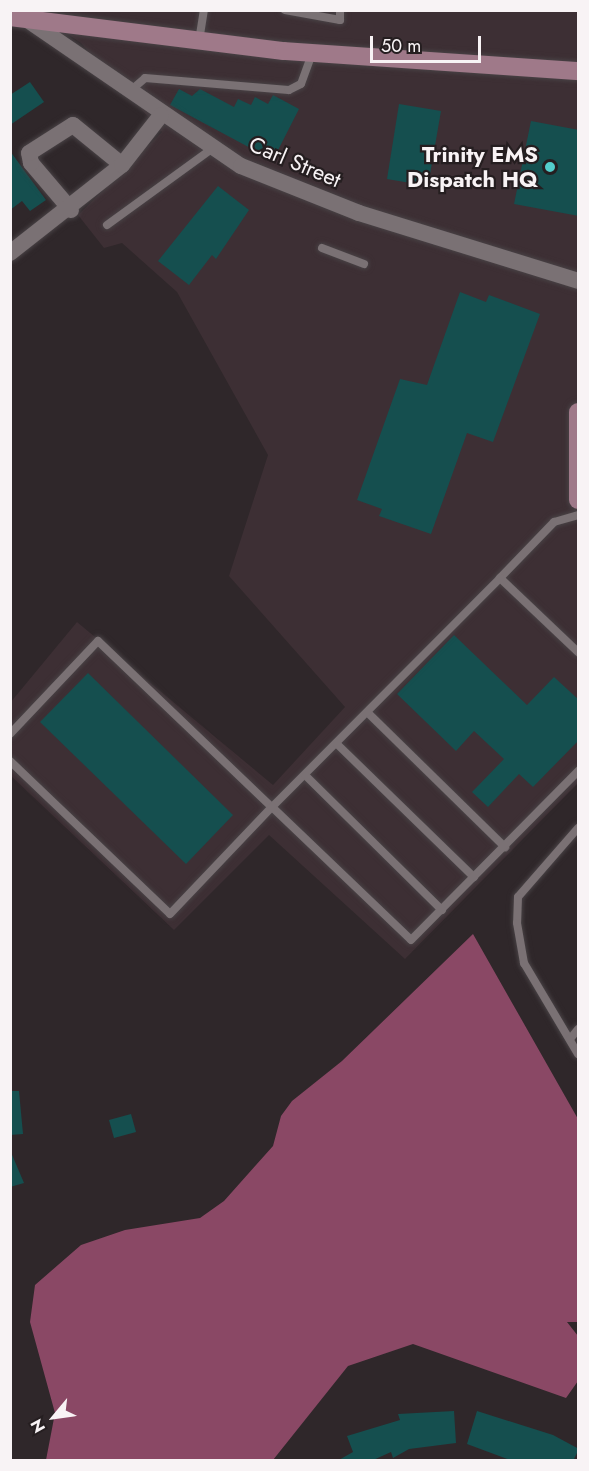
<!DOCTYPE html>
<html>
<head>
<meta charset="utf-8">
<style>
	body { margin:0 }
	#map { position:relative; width:589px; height:1471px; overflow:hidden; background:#2f272a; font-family:Jost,sans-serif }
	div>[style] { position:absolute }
	.built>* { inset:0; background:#3d2f34 }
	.water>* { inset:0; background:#8a4865 }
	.building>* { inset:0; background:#154f4f }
	.roads { filter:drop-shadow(0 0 2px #484245) drop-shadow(0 0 2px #484245) }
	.lane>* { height:8px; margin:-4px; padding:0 4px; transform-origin:4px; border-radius:4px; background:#7a7174 }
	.street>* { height:16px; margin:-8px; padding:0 8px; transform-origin:8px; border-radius:8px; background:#7a7174 }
	.secondary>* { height:18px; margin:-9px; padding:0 9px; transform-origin:9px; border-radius:9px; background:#9f7989 }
	.dots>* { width:16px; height:16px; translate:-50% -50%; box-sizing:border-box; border:3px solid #251e20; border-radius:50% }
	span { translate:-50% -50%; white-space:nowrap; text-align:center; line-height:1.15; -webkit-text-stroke:4.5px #251e20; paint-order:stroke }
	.poi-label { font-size:22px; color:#f8f3f5; font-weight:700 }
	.right { translate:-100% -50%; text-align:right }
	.street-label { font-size:22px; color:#f8f3f5 }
	.frame { position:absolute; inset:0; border:12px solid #f8f3f5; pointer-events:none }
	.north { position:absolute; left:24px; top:1387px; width:60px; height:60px; -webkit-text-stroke:4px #251e20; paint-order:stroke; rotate:241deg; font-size:16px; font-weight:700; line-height:24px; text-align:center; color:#f8f3f5 }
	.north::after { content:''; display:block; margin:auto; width:21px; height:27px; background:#f8f3f5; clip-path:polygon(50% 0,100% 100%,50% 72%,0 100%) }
	.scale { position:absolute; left:370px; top:36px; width:111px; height:27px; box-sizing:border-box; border:3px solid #f8f3f5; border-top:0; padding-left:8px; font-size:18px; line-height:21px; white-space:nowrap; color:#f8f3f5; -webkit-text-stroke:4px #251e20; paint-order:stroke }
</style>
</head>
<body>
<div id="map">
	<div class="built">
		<div style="clip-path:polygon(34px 11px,578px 11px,578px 783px,405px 959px,269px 835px,174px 930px,11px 776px,10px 703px,77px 622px,273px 785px,345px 707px,229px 576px,268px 455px,177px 292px,122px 243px,104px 248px,78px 215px,162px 132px,81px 43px)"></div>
	</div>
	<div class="water">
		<div style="clip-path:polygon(473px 934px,578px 1119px,578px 1322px,567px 1322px,578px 1336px,578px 1381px,566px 1398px,413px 1344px,348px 1366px,273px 1460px,46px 1460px,55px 1413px,30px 1322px,35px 1285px,81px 1245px,125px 1230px,200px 1218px,224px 1201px,273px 1146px,281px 1116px,292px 1101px,342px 1061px)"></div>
	</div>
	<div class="building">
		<div style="clip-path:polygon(30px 82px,44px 102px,10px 125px,10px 95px)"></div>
		<div style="clip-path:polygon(179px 89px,192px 96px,200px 89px,234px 107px,238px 99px,251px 105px,255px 97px,268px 104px,273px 95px,299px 109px,273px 160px,170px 105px)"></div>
		<div style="clip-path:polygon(399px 104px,441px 111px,428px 186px,387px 179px)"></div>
		<div style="clip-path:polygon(531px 121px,579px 130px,579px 216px,514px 204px)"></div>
		<div style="clip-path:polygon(10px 151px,46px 200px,30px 211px,22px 201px,10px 210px)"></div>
		<div style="clip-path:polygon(218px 186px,249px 210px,216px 259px,212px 255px,189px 285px,158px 261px)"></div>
		<div style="clip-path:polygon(460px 292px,486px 302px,489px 295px,540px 314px,493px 442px,467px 433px,431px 534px,379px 516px,382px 509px,357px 500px,400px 379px,427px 385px)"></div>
		<div style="clip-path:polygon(454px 635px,527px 705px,554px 677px,579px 700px,579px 740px,533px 787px,519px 774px,488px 807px,472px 792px,504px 759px,474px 731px,456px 751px,397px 694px)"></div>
		<div style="clip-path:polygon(88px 673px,233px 815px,186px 864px,40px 722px)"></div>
		<div style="clip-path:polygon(10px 1091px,19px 1091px,23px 1134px,10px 1135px)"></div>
		<div style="clip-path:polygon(131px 1114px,136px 1132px,114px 1138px,109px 1120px)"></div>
		<div style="clip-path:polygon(10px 1150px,24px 1183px,10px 1187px)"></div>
		<div style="clip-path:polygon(454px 1411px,456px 1443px,409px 1449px,393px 1458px,391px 1452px,371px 1461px,337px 1461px,353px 1452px,347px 1436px,400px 1420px,398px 1414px)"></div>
		<div style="clip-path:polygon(477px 1411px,553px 1435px,579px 1449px,573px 1461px,513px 1461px,467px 1444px)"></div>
	</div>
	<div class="roads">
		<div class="lane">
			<div style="left:285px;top:10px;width:56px;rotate:10.3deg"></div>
			<div style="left:340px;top:20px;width:10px;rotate:-90deg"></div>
			<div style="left:199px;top:41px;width:31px;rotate:-81deg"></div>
			<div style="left:129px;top:92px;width:21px;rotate:-41deg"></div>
			<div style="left:145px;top:78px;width:144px;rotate:4.8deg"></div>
			<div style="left:289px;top:90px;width:13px;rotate:-27deg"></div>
			<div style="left:301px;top:84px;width:33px;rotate:-70deg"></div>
			<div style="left:107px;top:225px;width:131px;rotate:-36deg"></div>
			<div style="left:322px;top:248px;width:45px;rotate:20.9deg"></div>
			<div style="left:500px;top:578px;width:78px;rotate:-46deg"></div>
			<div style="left:554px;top:522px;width:25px;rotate:-16deg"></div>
			<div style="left:368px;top:713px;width:192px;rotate:44.4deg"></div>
			<div style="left:10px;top:734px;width:128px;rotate:-46.6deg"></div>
			<div style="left:98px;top:641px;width:240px;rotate:43.7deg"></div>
			<div style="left:272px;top:807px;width:323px;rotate:-45.1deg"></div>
			<div style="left:500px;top:578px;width:108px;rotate:43.5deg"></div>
			<div style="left:337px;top:744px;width:191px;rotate:44.2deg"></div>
			<div style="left:10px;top:761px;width:221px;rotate:43.7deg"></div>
			<div style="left:170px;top:914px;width:148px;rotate:-46.4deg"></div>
			<div style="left:272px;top:807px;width:192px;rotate:43.7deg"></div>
			<div style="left:411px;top:940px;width:238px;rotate:-45.3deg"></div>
			<div style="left:306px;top:776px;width:191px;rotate:44.6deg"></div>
			<div style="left:578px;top:828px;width:91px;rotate:131deg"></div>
			<div style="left:518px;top:897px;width:26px;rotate:92deg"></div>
			<div style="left:517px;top:923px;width:41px;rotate:80.1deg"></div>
			<div style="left:524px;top:963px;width:106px;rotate:59.3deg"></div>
			<div style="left:570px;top:1039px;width:13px;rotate:-51deg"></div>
		</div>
		<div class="street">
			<div style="left:26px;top:19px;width:260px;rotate:34.4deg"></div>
			<div style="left:241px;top:166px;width:127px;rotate:21.7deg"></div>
			<div style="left:359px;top:213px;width:229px;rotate:17.2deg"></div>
			<div style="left:71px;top:210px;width:62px;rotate:-130.4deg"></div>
			<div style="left:31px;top:163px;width:10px;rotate:-101deg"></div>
			<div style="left:29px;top:153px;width:52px;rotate:-32.5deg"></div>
			<div style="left:73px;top:125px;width:63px;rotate:39.2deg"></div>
			<div style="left:10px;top:253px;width:142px;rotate:-38.2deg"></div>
			<div style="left:122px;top:165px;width:63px;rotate:-52deg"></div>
		</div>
		<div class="secondary">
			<div style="left:10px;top:17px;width:276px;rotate:7.1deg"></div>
			<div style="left:284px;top:51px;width:295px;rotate:3.9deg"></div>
			<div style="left:578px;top:412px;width:88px;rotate:90deg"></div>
		</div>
	</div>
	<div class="dots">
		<div style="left:550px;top:167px;background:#53cdcb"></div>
	</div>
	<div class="poi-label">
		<span class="right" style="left:538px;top:167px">Trinity EMS<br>Dispatch HQ</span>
	</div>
	<div class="street-label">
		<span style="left:295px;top:162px;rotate:23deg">Carl Street</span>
	</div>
	<div class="frame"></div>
	<div class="north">N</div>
	<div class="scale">50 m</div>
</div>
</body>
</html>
